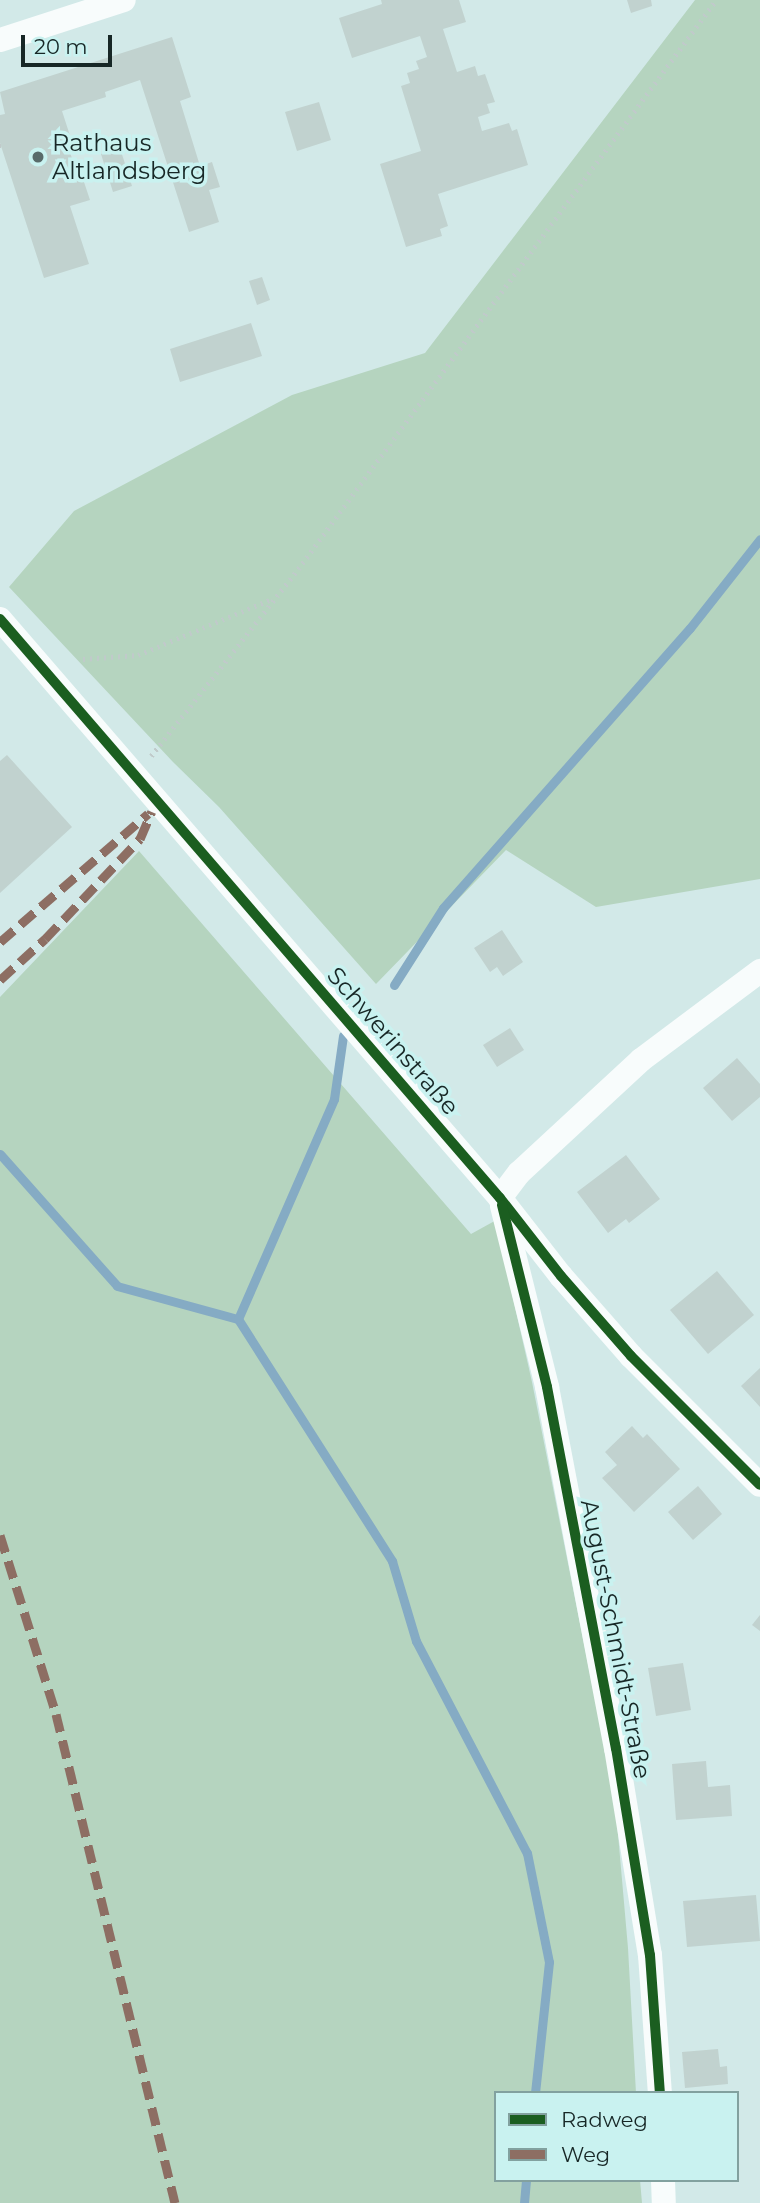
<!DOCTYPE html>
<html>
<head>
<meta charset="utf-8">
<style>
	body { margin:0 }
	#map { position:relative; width:760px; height:2203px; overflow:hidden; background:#d2e9e8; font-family:Montserrat,sans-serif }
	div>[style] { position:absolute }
	.green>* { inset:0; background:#b5d4bf }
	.stream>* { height:9px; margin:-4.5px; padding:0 4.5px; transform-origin:4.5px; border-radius:4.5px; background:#85abc4 }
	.building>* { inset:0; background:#c1d2cf }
	.path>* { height:4.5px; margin-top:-2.25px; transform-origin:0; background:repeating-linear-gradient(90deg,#c0caca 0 2px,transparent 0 7px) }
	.street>* { height:24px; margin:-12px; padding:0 12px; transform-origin:12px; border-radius:12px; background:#f8fcfc }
	.quiet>* { height:9px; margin-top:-4.5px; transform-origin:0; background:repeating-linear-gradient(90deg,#8d6e63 0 18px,transparent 0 27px) }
	.cycleway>* { height:10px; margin:-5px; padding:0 5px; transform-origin:5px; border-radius:5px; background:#1b5e20 }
	.dots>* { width:19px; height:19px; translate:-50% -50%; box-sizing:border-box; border:4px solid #c9f2f0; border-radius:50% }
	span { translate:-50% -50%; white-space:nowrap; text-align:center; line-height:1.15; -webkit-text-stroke:7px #c9f2f0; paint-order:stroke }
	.poi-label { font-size:24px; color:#172726 }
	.left { translate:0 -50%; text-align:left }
	.street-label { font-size:24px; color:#172726 }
	.legend { position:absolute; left:494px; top:2091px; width:245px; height:91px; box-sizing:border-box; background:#c9f2f0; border:2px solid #82a19f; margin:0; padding:9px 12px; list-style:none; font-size:21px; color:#172726 }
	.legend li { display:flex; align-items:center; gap:14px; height:35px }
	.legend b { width:35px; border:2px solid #82a19f }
	.scale { position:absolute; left:21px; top:35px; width:91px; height:32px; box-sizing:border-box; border:4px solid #172726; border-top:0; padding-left:9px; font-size:21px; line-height:24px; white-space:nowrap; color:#172726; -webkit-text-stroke:5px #c9f2f0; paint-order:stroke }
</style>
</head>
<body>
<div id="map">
	<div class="green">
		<div style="clip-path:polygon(695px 0,760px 0,760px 879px,596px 907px,506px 850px,376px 984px,219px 807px,173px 762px,9px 587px,74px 511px,292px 395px,425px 353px)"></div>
		<div style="clip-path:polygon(139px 851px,471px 1234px,500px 1218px,504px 1259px,532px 1382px,615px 1800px,628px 1948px,636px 2093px,496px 2093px,496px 2180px,640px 2180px,642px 2203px,0 2203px,0 997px)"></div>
	</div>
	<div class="stream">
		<div style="left:394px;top:985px;width:91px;rotate:-57.5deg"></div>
		<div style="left:443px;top:908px;width:373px;rotate:-48.6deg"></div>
		<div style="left:690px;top:628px;width:113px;rotate:-51.8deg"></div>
		<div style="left:0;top:1154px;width:176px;rotate:48.4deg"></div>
		<div style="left:117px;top:1286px;width:125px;rotate:15.3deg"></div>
		<div style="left:238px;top:1319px;width:287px;rotate:57.5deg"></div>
		<div style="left:392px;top:1561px;width:84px;rotate:73.3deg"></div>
		<div style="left:416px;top:1641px;width:239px;rotate:62.4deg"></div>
		<div style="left:527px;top:1853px;width:111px;rotate:78.6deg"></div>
		<div style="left:549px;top:1962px;width:132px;rotate:96.1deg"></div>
		<div style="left:238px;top:1319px;width:240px;rotate:-66.4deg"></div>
		<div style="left:334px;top:1099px;width:64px;rotate:-81.9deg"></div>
		<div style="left:524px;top:2203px;width:23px;rotate:-85deg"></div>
	</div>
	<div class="building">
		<div style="clip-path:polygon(381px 0,459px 0,466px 22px,443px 29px,457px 72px,475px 66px,478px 76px,485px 74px,495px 102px,487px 104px,490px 113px,478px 117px,482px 131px,509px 123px,512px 131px,517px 129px,528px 165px,438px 194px,448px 226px,440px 229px,442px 236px,406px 247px,380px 164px,421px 151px,401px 86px,410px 83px,407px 73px,419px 69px,416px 61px,427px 57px,420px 36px,352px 58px,339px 18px,382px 4px)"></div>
		<div style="clip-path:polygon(627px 0,651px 0,652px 6px,631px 13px)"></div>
		<div style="clip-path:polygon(172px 37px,191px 97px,180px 101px,200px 166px,212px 162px,220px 187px,209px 190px,219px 222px,189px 232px,140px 80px,105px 92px,106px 97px,62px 111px,75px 151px,70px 152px,76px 172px,80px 170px,90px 200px,70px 206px,89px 264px,44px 278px,0 143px,0 115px,5px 114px,0 92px)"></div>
		<div style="clip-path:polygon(319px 102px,331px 140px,297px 151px,285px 112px)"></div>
		<div style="clip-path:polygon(120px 148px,132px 186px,113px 192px,101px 154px)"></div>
		<div style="clip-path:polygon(262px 277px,270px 300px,257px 305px,249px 281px)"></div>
		<div style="clip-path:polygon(251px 323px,262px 356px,180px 382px,170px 349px)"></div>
		<div style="clip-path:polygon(7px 755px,72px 827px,0 893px,0 761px)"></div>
		<div style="clip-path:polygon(502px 930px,523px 962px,503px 976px,497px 967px,490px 972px,474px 948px)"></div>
		<div style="clip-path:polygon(510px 1028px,524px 1050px,497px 1067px,483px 1045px)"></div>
		<div style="clip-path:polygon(737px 1058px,760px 1084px,760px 1097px,732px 1121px,703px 1088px)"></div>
		<div style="clip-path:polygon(626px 1155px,660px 1199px,629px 1223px,626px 1219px,608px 1233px,577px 1192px)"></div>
		<div style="clip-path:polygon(717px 1271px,754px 1315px,708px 1354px,670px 1310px)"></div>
		<div style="clip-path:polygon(760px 1368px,760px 1407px,741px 1386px)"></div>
		<div style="clip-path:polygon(632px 1426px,643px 1438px,647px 1434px,680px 1469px,634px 1512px,602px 1478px,617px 1465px,605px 1452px)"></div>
		<div style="clip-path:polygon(698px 1486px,722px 1514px,693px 1540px,668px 1512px)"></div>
		<div style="clip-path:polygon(760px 1615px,760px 1631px,752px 1625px)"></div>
		<div style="clip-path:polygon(683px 1663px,691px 1710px,656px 1716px,648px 1668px)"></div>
		<div style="clip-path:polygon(706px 1761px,708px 1787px,730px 1785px,732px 1816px,676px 1820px,672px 1764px)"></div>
		<div style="clip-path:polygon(756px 1895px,760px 1941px,687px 1947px,683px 1901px)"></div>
		<div style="clip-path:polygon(718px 2049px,720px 2067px,727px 2066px,728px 2084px,685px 2088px,682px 2052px)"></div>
	</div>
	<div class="path">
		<div style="left:0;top:146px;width:1px"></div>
		<div style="left:83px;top:659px;width:55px;rotate:-4.2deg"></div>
		<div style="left:138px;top:655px;width:147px;rotate:-22.7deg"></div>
		<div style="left:151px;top:756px;width:238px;rotate:-51.8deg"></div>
		<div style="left:298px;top:569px;width:706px;rotate:-53.7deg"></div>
	</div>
	<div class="street">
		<div style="left:0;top:40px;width:130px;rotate:-17.9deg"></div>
		<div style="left:0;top:619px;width:765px;rotate:49.19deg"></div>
		<div style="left:500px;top:1198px;width:99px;rotate:52deg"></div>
		<div style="left:561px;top:1276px;width:106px;rotate:48.8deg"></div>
		<div style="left:631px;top:1356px;width:182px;rotate:45deg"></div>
		<div style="left:500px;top:1198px;width:31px;rotate:-53deg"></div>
		<div style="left:519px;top:1173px;width:166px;rotate:-42.8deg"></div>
		<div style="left:641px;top:1060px;width:149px;rotate:-36.8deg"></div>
		<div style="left:502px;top:1206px;width:187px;rotate:76deg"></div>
		<div style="left:547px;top:1387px;width:368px;rotate:79.2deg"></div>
		<div style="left:616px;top:1748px;width:210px;rotate:80.7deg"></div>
		<div style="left:650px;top:1955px;width:138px;rotate:85.9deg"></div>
		<div style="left:663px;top:2180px;width:23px;rotate:88deg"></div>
	</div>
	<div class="quiet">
		<div style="left:0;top:942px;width:196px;rotate:-40.9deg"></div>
		<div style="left:0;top:980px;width:61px;rotate:-42.3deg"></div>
		<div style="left:45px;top:939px;width:138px;rotate:-46.5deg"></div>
		<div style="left:140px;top:839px;width:30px;rotate:-67deg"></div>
		<div style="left:0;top:1535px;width:188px;rotate:72.6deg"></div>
		<div style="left:56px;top:1714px;width:503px;rotate:76.32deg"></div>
	</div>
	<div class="cycleway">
		<div style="left:0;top:619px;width:765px;rotate:49.19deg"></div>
		<div style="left:500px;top:1198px;width:99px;rotate:52deg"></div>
		<div style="left:561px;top:1276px;width:106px;rotate:48.8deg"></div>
		<div style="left:631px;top:1356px;width:182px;rotate:45deg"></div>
		<div style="left:502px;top:1205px;width:187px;rotate:76.1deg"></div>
		<div style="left:547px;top:1387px;width:368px;rotate:79.2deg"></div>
		<div style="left:616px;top:1748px;width:210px;rotate:80.7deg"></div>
		<div style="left:650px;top:1955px;width:138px;rotate:85.9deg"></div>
	</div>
	<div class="dots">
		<div style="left:38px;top:157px;background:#586b6a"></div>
	</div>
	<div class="poi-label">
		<span class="left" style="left:52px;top:157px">Rathaus<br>Altlandsberg</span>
	</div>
	<div class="street-label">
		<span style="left:393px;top:1041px;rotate:49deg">Schwerinstraße</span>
		<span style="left:616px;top:1639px;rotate:79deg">August-Schmidt-Straße</span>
	</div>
	<ul class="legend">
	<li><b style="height:9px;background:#1b5e20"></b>Radweg</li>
	<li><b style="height:9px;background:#8d6e63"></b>Weg</li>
	</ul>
	<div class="scale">20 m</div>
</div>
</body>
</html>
